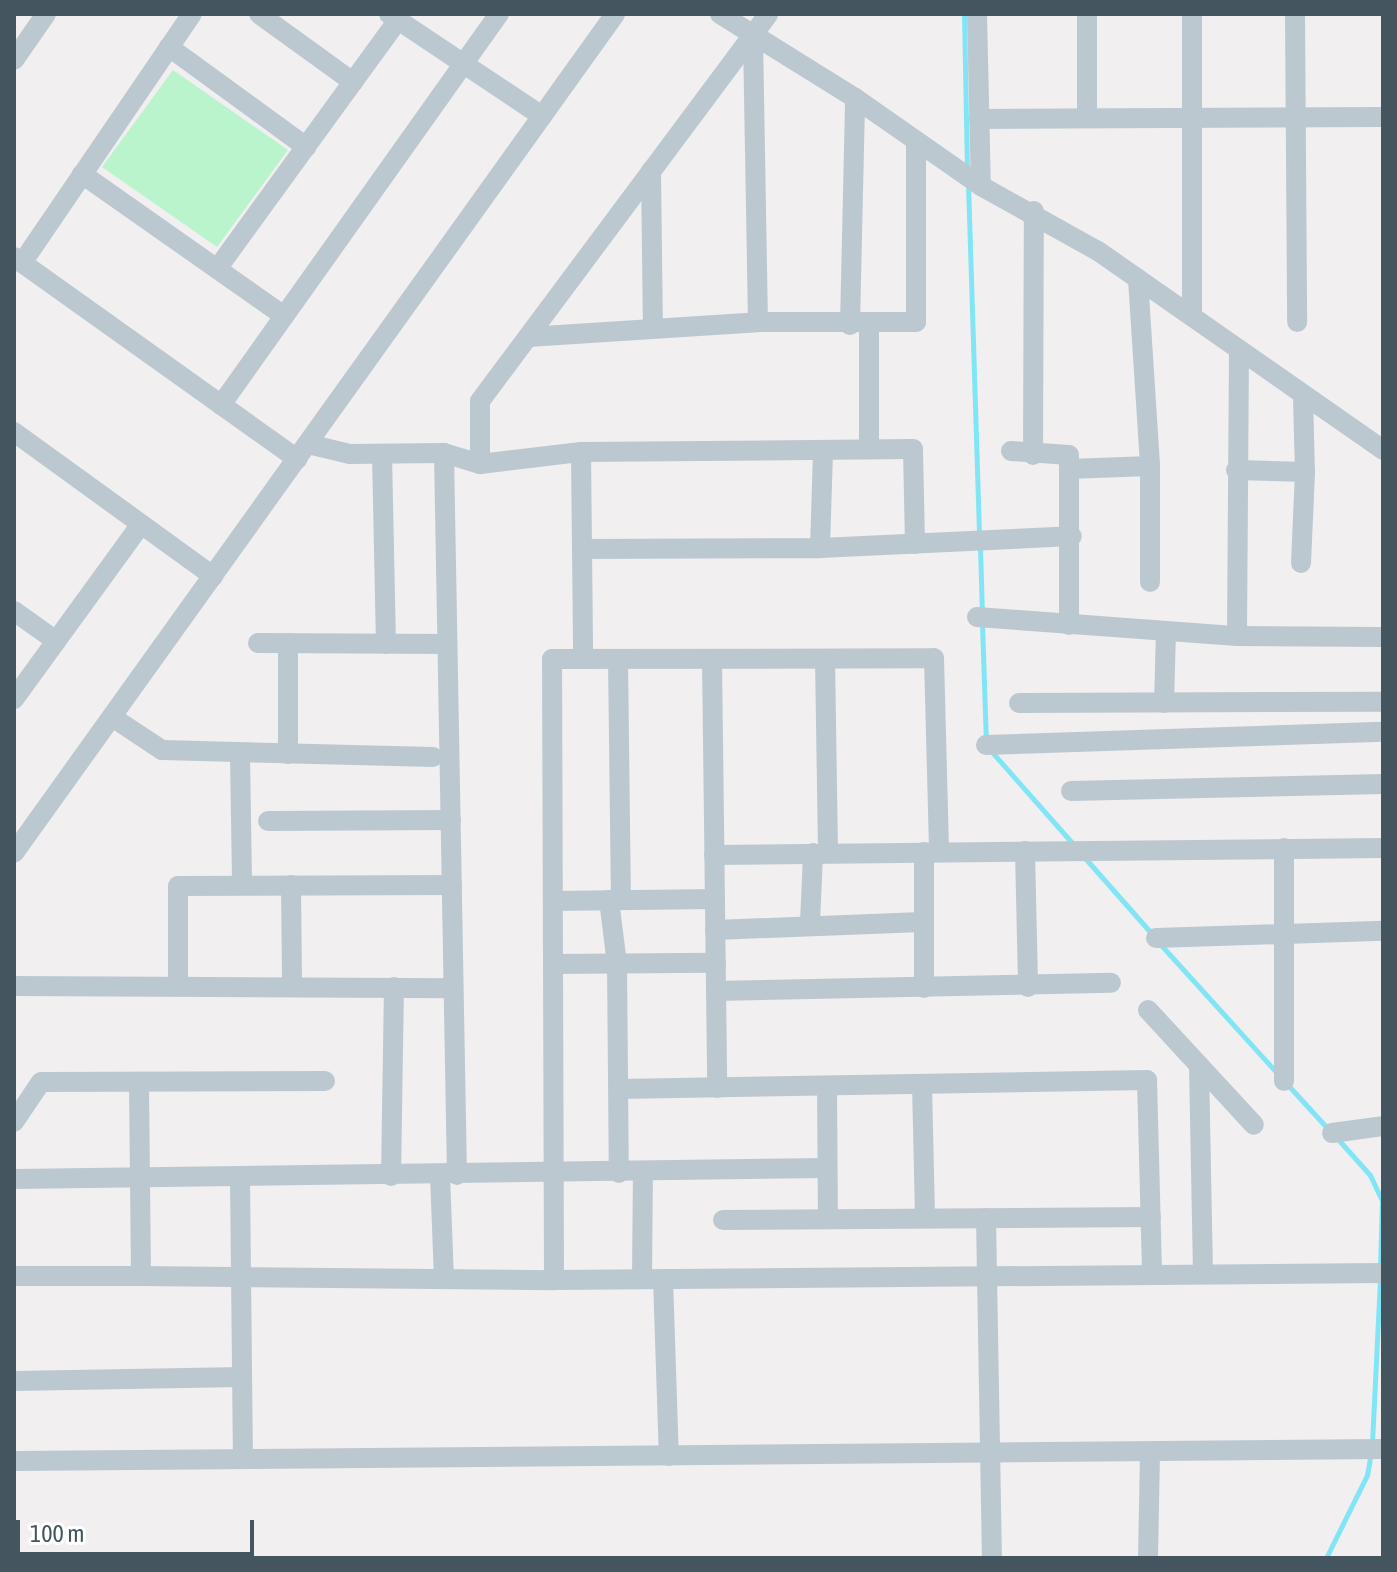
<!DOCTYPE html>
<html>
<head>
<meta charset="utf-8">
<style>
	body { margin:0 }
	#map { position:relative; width:1397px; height:1572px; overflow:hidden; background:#f2eff0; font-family:"Asap Condensed",sans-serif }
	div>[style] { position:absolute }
	.green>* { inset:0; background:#baf4cc }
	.stream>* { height:5px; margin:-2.5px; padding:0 2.5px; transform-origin:2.5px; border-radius:2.5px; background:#82e5f5 }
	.minor>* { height:20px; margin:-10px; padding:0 10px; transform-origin:10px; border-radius:10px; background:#bcc8d0 }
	span { translate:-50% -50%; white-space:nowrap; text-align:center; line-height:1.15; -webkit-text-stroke:8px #fff; paint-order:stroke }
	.frame { position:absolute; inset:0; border:16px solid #45555f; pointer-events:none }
	.scale { position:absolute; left:16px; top:1520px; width:238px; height:36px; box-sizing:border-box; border:4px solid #45555f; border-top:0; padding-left:10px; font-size:24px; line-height:28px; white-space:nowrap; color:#45555f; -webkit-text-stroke:6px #fff; paint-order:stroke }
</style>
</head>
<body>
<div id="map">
	<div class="green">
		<div style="clip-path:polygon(173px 70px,288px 150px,217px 247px,102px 167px)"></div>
	</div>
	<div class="stream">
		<div style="left:964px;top:14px;width:155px;rotate:88.9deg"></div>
		<div style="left:968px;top:183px;width:354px;rotate:88.2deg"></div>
		<div style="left:980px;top:547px;width:66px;rotate:88.3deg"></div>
		<div style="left:982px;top:623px;width:118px;rotate:88.1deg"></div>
		<div style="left:992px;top:752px;width:123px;rotate:48.6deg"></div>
		<div style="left:1085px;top:858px;width:101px;rotate:48.6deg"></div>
		<div style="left:1161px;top:945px;width:174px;rotate:47.8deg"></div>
		<div style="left:1287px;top:1084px;width:62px;rotate:47.6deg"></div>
		<div style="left:1336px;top:1137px;width:51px;rotate:48.2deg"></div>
		<div style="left:1370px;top:1175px;width:29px;rotate:65deg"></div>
		<div style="left:1382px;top:1201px;width:67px;rotate:91.7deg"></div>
		<div style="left:1372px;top:1443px;width:165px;rotate:-87.2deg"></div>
		<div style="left:1326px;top:1558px;width:93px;rotate:-63.7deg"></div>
		<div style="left:1367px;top:1475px;width:22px;rotate:-80deg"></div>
	</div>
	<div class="minor">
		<div style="left:259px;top:14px;width:116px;rotate:35.9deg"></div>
		<div style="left:389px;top:14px;width:184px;rotate:33.7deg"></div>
		<div style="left:720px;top:14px;width:159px;rotate:31.9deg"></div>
		<div style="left:855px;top:98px;width:154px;rotate:34.9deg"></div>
		<div style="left:981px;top:186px;width:134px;rotate:29.1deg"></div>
		<div style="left:1098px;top:251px;width:348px;rotate:34.9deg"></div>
		<div style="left:977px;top:14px;width:172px;rotate:88.7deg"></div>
		<div style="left:1087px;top:14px;width:104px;rotate:90deg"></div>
		<div style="left:1192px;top:14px;width:302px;rotate:90deg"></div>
		<div style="left:1295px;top:14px;width:308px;rotate:89.6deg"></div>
		<div style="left:753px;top:37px;width:285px;rotate:89deg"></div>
		<div style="left:169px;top:47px;width:170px;rotate:36.1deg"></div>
		<div style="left:14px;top:60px;width:56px;rotate:-55.2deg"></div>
		<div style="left:979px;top:119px;width:404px;rotate:-0.3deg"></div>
		<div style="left:651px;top:171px;width:155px;rotate:89.3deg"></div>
		<div style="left:82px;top:174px;width:247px;rotate:35.1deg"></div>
		<div style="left:14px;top:257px;width:348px;rotate:35.5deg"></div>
		<div style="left:22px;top:263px;width:301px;rotate:-55.7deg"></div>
		<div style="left:217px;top:269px;width:308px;rotate:-54deg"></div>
		<div style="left:1138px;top:279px;width:187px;rotate:86.3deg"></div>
		<div style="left:1150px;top:466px;width:116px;rotate:90deg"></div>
		<div style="left:850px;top:325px;width:227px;rotate:-88.7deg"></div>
		<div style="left:869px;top:325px;width:124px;rotate:90deg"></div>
		<div style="left:528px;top:337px;width:230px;rotate:-3.7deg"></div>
		<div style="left:758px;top:322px;width:158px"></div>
		<div style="left:916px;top:322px;width:181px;rotate:-90deg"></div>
		<div style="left:1303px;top:397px;width:75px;rotate:88.5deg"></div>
		<div style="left:221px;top:405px;width:480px;rotate:-54.6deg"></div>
		<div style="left:14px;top:432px;width:246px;rotate:35.9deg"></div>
		<div style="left:308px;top:444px;width:43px;rotate:13.4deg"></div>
		<div style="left:350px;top:454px;width:94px;rotate:-0.6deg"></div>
		<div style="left:444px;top:453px;width:38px;rotate:17deg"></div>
		<div style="left:480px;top:464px;width:102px;rotate:-6.8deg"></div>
		<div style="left:581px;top:452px;width:332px;rotate:-0.5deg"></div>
		<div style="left:913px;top:449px;width:95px;rotate:88.8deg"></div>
		<div style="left:1011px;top:451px;width:58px;rotate:3.9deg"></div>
		<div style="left:1069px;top:455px;width:170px;rotate:90deg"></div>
		<div style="left:581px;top:452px;width:207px;rotate:89.4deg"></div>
		<div style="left:444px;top:453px;width:722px;rotate:88.97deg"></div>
		<div style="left:382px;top:454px;width:190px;rotate:88.8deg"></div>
		<div style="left:1033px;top:455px;width:244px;rotate:-89.8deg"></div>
		<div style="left:480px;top:464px;width:63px;rotate:-90deg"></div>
		<div style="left:480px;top:401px;width:482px;rotate:-53.3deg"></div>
		<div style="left:1069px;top:469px;width:81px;rotate:-2.1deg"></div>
		<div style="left:1236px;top:470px;width:69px;rotate:1.7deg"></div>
		<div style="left:1305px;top:472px;width:91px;rotate:92.5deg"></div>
		<div style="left:820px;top:548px;width:252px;rotate:-2.7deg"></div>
		<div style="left:582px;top:549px;width:238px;rotate:-0.2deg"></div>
		<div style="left:820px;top:548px;width:98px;rotate:-88.2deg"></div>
		<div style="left:14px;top:611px;width:52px;rotate:35.5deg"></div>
		<div style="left:977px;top:617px;width:261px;rotate:4.2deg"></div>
		<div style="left:1237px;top:636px;width:146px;rotate:0.4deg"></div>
		<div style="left:1237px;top:636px;width:282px;rotate:-89.6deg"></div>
		<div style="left:258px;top:643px;width:189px;rotate:0.3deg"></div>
		<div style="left:288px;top:643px;width:111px;rotate:90deg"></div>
		<div style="left:618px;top:659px;width:241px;rotate:89.3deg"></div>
		<div style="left:712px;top:659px;width:429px;rotate:89.3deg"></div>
		<div style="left:825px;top:659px;width:194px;rotate:89.1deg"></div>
		<div style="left:14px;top:699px;width:216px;rotate:-54deg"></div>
		<div style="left:1019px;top:703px;width:364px;rotate:-0.2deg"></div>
		<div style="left:1164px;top:703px;width:71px;rotate:-88.4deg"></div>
		<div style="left:112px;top:717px;width:60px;rotate:33.4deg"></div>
		<div style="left:162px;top:750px;width:271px;rotate:1.5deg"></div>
		<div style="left:986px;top:745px;width:397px;rotate:-1.9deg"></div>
		<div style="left:240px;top:753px;width:132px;rotate:89.1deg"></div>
		<div style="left:1071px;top:791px;width:312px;rotate:-1.3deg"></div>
		<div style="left:268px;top:821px;width:183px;rotate:-0.3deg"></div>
		<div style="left:1025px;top:851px;width:136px;rotate:88.7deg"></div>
		<div style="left:14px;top:853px;width:1032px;rotate:-54.38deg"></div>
		<div style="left:714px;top:855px;width:669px;rotate:-0.6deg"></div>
		<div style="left:291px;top:885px;width:102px;rotate:89.4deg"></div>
		<div style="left:609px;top:900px;width:64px;rotate:82.9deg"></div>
		<div style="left:617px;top:964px;width:209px;rotate:89.5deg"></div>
		<div style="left:553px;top:901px;width:162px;rotate:-0.7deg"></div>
		<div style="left:810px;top:923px;width:70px;rotate:-87.5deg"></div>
		<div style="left:715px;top:930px;width:207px;rotate:-2.2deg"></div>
		<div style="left:1156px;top:938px;width:227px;rotate:-1.8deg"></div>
		<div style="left:553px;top:964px;width:163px;rotate:-0.4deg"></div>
		<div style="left:14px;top:986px;width:439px;rotate:0.3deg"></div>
		<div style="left:178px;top:986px;width:100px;rotate:-90deg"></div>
		<div style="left:178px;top:886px;width:274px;rotate:-0.2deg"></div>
		<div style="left:924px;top:988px;width:136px;rotate:-90deg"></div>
		<div style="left:716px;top:991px;width:395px;rotate:-1.2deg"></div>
		<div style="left:1148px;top:1010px;width:156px;rotate:47.3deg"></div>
		<div style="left:1199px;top:1065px;width:209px;rotate:88.9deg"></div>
		<div style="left:1284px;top:1081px;width:233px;rotate:-90deg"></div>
		<div style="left:922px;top:1084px;width:134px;rotate:88.7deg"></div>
		<div style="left:827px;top:1086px;width:133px;rotate:89.6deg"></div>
		<div style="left:619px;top:1089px;width:528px;rotate:-0.98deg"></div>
		<div style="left:1147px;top:1080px;width:195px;rotate:88.5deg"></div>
		<div style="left:14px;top:1122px;width:48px;rotate:-56deg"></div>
		<div style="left:41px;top:1082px;width:284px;rotate:-0.2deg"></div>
		<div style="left:1332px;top:1133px;width:51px;rotate:-7.8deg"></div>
		<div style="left:440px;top:1175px;width:104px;rotate:87.8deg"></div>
		<div style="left:391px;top:1176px;width:189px;rotate:-89.1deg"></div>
		<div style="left:240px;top:1177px;width:280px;rotate:89.4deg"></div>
		<div style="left:14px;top:1179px;width:813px;rotate:-0.78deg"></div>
		<div style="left:986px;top:1218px;width:340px;rotate:89deg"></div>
		<div style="left:723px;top:1220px;width:428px;rotate:-0.4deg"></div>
		<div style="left:14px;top:1276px;width:127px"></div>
		<div style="left:141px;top:1276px;width:194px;rotate:-90.6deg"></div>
		<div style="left:141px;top:1276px;width:413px;rotate:0.6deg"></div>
		<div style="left:554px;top:1280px;width:829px;rotate:-0.48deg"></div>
		<div style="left:642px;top:1279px;width:107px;rotate:-89.5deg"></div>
		<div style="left:663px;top:1279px;width:177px;rotate:88.1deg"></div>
		<div style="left:554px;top:1280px;width:621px;rotate:-90.18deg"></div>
		<div style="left:552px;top:659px;width:382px;rotate:-0.1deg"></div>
		<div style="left:934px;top:658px;width:194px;rotate:88.5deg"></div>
		<div style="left:14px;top:1381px;width:228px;rotate:-1deg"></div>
		<div style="left:14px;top:1461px;width:1369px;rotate:-0.5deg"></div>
		<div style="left:1148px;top:1558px;width:105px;rotate:-88.9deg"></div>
	</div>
	<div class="frame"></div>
	<div class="scale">100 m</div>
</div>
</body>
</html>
